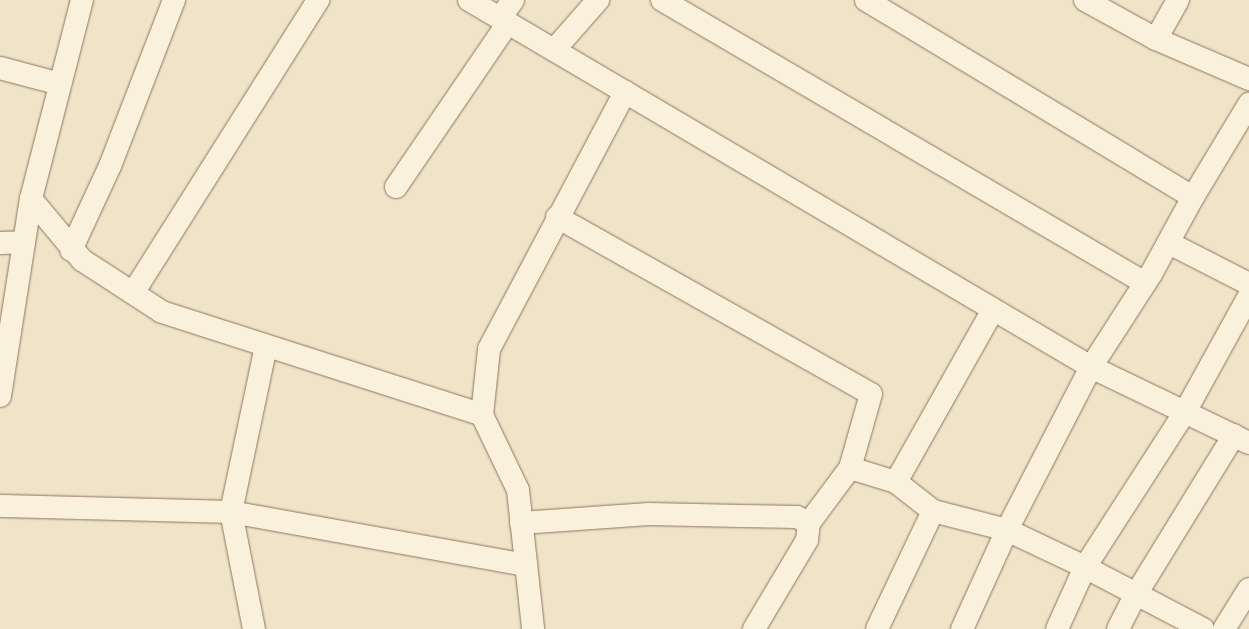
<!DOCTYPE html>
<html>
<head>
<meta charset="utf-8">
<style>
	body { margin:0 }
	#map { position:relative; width:1249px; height:629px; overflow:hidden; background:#f0e4c8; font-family:Bitter,serif }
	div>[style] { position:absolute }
	.roads { filter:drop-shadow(0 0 1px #8d765c) drop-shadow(0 0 1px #8d765c) }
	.minor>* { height:22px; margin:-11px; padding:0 11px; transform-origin:11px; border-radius:11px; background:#faf1dc }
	span { translate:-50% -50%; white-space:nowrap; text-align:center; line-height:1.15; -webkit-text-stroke:4px #f7eed8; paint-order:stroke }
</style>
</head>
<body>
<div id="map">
	<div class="roads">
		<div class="minor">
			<div style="left:82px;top:0;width:205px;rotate:104.4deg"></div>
			<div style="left:31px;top:199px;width:80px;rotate:50.1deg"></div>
			<div style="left:82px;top:260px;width:95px;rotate:33deg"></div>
			<div style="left:162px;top:312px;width:336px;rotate:17.8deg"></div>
			<div style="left:482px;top:415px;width:83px;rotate:64.4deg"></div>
			<div style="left:518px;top:490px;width:140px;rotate:83.8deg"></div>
			<div style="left:469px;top:0;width:722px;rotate:30.54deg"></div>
			<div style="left:1091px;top:367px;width:175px;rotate:25.7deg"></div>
			<div style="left:662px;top:0;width:560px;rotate:30.37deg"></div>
			<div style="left:866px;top:0;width:382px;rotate:31.1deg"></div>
			<div style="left:1193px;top:197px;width:88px;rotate:118.6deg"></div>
			<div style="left:1151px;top:274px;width:111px;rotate:122.8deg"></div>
			<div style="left:1091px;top:367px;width:183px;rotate:117.3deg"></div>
			<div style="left:1007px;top:530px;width:109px;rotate:114.4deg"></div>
			<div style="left:1085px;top:0;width:81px;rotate:28.8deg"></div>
			<div style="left:1156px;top:39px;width:101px;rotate:23.3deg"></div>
			<div style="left:500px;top:18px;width:22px;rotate:-54deg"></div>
			<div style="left:1156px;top:39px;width:45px;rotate:-60.6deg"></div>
			<div style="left:554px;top:50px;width:67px;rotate:-48.7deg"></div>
			<div style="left:0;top:68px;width:62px;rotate:14.9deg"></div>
			<div style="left:396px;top:187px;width:199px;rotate:-55.7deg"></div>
			<div style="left:1193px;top:197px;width:109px;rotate:-58.9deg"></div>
			<div style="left:557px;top:217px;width:360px;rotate:29.4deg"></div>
			<div style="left:871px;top:394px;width:77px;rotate:105.8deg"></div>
			<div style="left:850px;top:468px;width:69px;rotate:126.7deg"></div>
			<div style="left:809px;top:523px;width:17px;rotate:97deg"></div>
			<div style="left:807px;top:540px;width:104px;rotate:120.8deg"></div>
			<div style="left:0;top:243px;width:24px;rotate:-2deg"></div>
			<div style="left:1169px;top:243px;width:90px;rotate:27.1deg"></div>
			<div style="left:71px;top:250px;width:93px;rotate:-65.1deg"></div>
			<div style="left:110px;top:166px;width:178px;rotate:-68.9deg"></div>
			<div style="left:133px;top:293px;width:347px;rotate:-57.7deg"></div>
			<div style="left:0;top:396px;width:199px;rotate:-81.1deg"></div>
			<div style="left:482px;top:415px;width:66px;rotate:-83.9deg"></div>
			<div style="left:489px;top:349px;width:291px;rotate:-62.1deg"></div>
			<div style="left:850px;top:468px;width:48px;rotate:16.9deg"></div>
			<div style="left:896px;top:482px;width:192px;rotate:-60.6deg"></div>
			<div style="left:896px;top:482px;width:47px;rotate:38.1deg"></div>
			<div style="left:933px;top:511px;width:76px;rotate:14.4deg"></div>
			<div style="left:1007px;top:530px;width:86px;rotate:25.4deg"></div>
			<div style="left:1085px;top:567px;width:68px;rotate:114.3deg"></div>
			<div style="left:0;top:506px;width:231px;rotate:1.5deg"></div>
			<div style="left:231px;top:512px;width:300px;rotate:10.2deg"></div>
			<div style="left:521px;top:523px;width:128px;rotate:-4deg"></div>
			<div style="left:649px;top:514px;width:148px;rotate:1.2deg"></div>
			<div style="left:797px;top:517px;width:13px;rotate:27deg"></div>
			<div style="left:254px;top:629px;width:119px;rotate:-101.1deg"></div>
			<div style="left:231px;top:512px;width:170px;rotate:-78.1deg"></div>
			<div style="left:877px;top:629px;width:131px;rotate:-64.6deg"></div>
			<div style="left:1118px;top:629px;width:37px;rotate:-63deg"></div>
			<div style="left:1135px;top:596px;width:189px;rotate:-58.4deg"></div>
			<div style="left:1203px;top:629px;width:133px;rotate:-152.3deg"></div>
			<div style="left:1085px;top:567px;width:184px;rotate:-57.2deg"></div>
			<div style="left:1185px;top:412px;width:132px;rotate:-61.1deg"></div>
			<div style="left:1224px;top:629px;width:47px;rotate:-58deg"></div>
		</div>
	</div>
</div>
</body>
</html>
